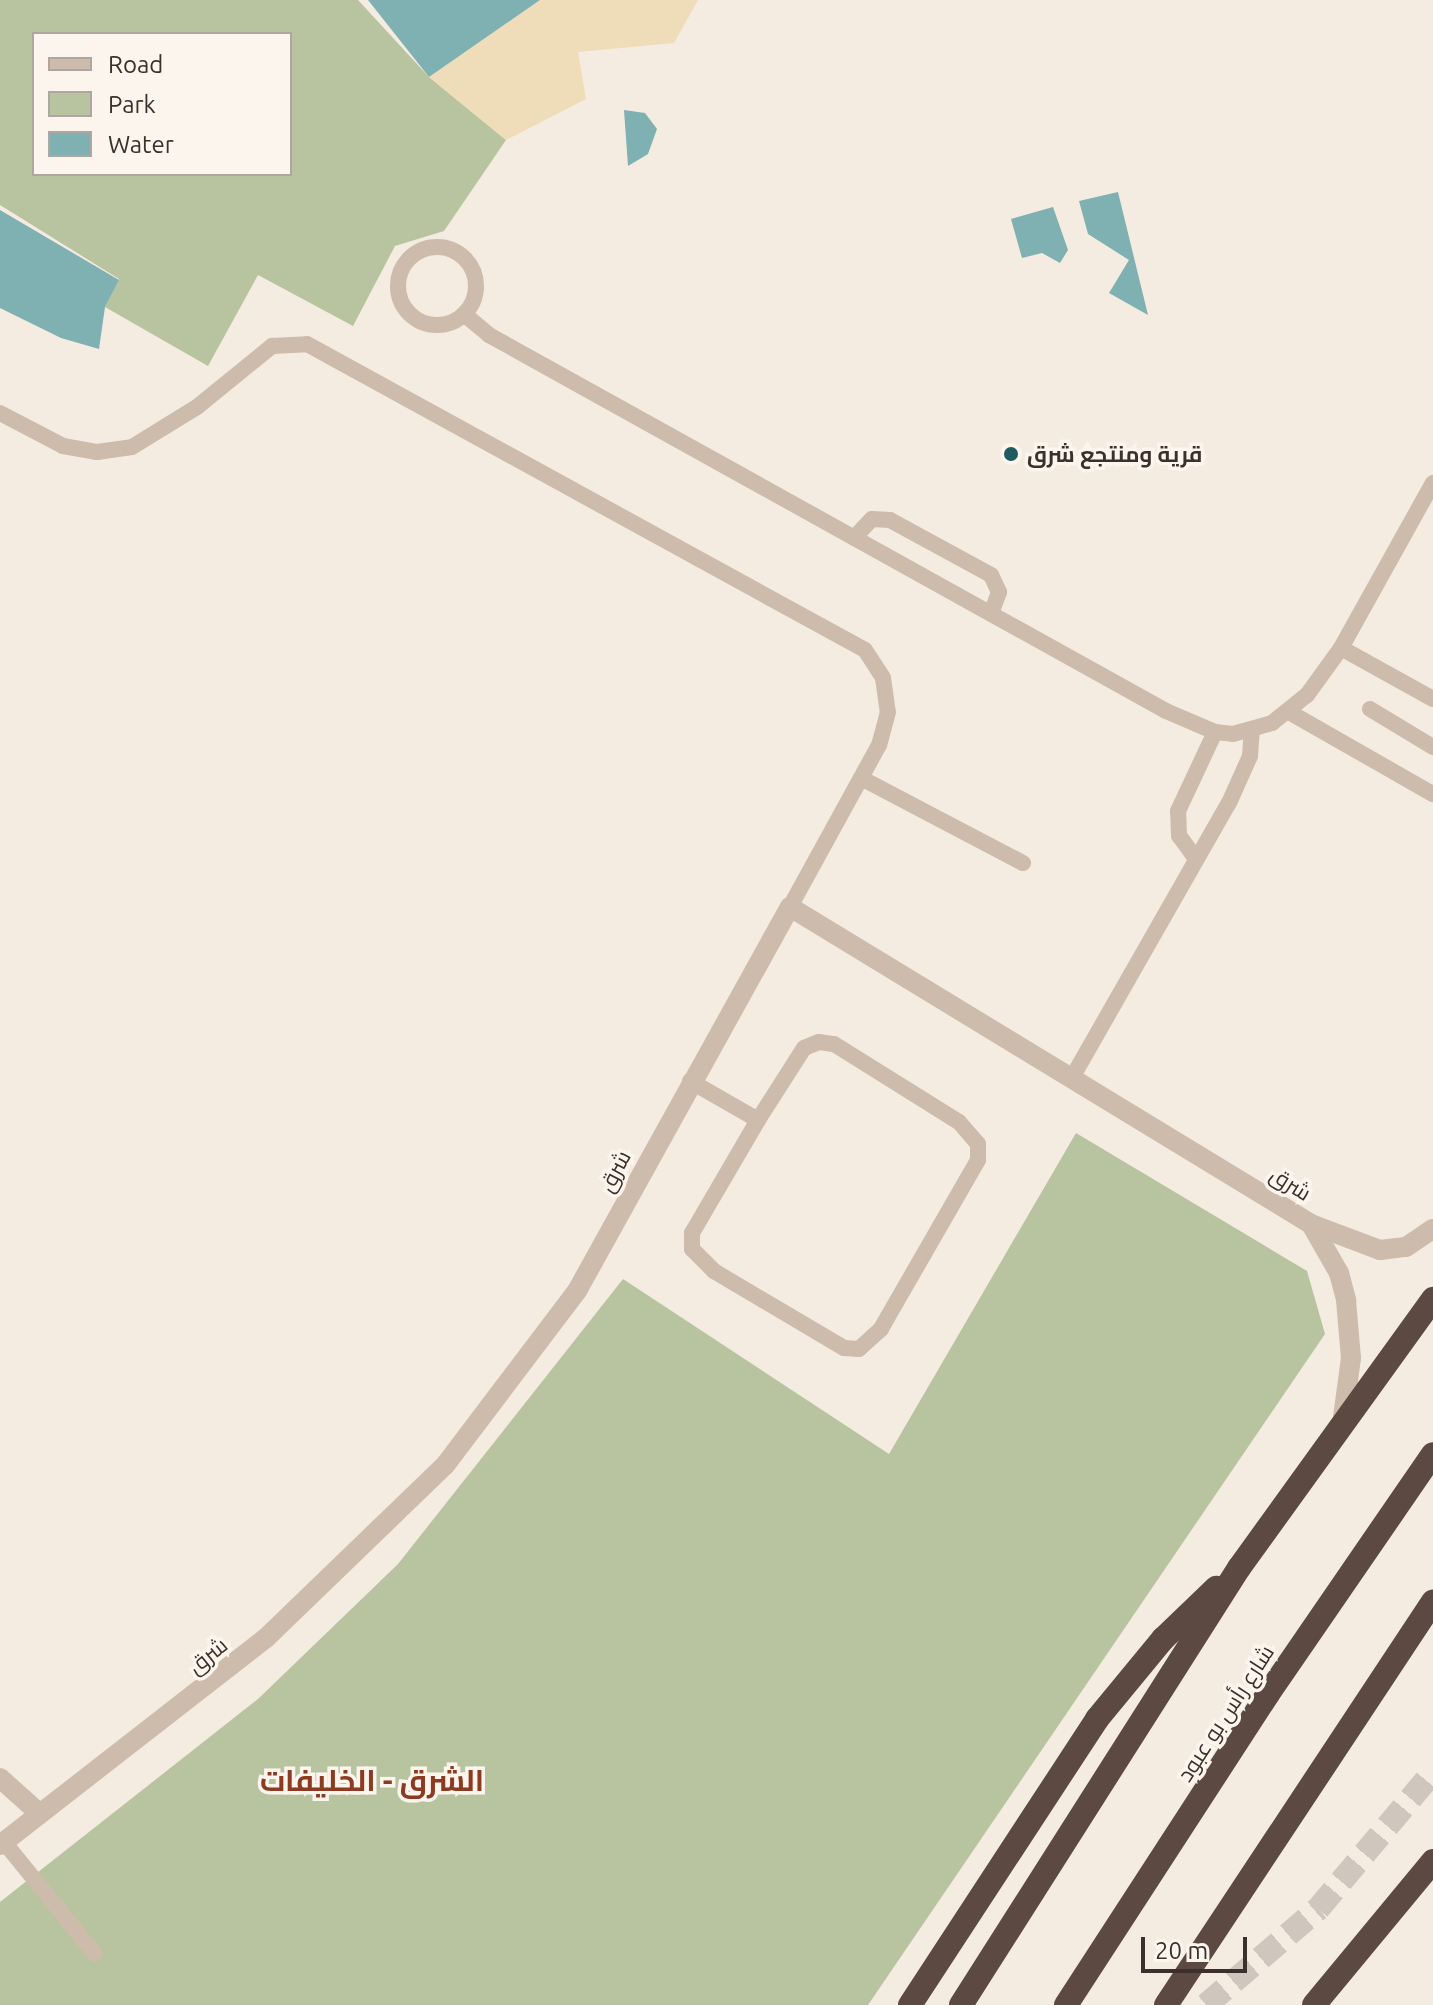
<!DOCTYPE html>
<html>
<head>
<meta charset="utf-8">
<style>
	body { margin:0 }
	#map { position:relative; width:1433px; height:2005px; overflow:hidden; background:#f4ebe1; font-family:Ubuntu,Cairo,sans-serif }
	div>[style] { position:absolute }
	.green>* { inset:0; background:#b8c4a0 }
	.sand>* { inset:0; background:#efdcb8 }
	.water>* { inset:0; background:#7fb0b2 }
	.highway-tunnel>* { height:24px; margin-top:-12px; transform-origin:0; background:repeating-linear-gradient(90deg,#cfc6bd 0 24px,transparent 0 36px) }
	.lane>* { height:16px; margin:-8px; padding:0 8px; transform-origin:8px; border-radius:8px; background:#cdbbac }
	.lane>.ring { margin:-8px; padding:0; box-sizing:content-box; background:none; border:16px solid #cdbbac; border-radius:50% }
	.street>* { height:20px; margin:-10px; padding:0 10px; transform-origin:10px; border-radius:10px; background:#cdbbac }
	.highway>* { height:24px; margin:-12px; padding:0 12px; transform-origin:12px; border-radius:12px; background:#5c4a42 }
	.dots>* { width:22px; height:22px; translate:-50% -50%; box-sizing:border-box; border:4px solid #fbf5ee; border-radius:50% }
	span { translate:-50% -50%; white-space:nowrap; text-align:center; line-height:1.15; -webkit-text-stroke:7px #fbf5ee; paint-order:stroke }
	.poi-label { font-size:22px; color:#3b302b; font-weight:700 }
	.left { translate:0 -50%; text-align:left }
	.street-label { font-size:22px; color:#3b302b }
	.district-label { font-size:30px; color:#8c3b22; font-weight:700 }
	.legend { position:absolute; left:32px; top:32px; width:260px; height:144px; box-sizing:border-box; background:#fbf5ee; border:2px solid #aea6a0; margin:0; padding:10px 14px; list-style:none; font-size:24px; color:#3b302b }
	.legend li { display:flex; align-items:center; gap:16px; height:40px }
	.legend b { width:40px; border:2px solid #aea6a0 }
	.scale { position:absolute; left:1141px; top:1937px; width:106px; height:36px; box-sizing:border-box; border:4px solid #3b302b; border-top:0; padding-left:10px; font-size:24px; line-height:28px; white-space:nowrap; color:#3b302b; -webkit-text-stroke:6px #fbf5ee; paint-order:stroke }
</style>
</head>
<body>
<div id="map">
	<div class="green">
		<div style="clip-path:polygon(evenodd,0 0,358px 0,429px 77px,506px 140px,444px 231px,395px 246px,353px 326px,258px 275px,208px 366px,105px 307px,119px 279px,0 205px,0 0,34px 34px,290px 34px,290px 174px,34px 174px,34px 34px)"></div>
		<div style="clip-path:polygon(1076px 1133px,1307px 1271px,1325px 1334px,868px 2005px,0 2005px,0 1902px,258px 1699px,398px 1564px,623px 1279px,889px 1454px)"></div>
	</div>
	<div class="sand">
		<div style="clip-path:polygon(540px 0,698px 0,674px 43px,578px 52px,586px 99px,506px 140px,429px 77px)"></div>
	</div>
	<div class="water">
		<div style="clip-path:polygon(368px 0,540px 0,429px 77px)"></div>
		<div style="clip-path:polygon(624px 110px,645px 113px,657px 129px,648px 154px,628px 166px)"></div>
		<div style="clip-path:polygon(1118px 192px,1148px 315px,1109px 293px,1129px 260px,1088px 234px,1079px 201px)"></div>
		<div style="clip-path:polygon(1053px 207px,1068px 250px,1060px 263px,1042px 253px,1022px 258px,1011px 219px)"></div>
		<div style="clip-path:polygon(0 210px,119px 280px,105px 307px,99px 349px,61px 338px,0 308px)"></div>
	</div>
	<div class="highway-tunnel">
		<div style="left:1206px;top:2005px;width:148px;rotate:-40.6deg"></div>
		<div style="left:1318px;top:1909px;width:179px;rotate:-50deg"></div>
	</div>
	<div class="lane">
		<div class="ring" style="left:398px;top:247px;width:62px;height:62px"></div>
		<div style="left:464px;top:314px;width:33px;rotate:40deg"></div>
		<div style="left:489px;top:335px;width:774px;rotate:29.05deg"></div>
		<div style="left:1166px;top:711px;width:53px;rotate:23.2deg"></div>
		<div style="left:1215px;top:732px;width:18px;rotate:6deg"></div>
		<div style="left:1233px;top:734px;width:41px;rotate:-15.8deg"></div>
		<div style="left:1272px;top:723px;width:45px;rotate:-38.7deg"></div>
		<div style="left:1307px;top:695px;width:58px;rotate:-54.1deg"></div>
		<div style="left:1341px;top:648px;width:189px;rotate:-60.9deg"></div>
		<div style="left:0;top:413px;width:71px;rotate:27.6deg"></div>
		<div style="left:63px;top:446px;width:35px;rotate:10deg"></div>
		<div style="left:97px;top:452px;width:35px;rotate:-8deg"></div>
		<div style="left:132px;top:447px;width:76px;rotate:-31.6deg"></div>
		<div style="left:197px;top:407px;width:97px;rotate:-39.1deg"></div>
		<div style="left:272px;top:346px;width:35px;rotate:-3deg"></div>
		<div style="left:307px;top:344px;width:636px;rotate:28.74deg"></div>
		<div style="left:865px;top:650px;width:33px;rotate:57deg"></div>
		<div style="left:883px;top:678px;width:34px;rotate:82deg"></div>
		<div style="left:888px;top:712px;width:34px;rotate:105deg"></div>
		<div style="left:879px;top:745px;width:185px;rotate:118.8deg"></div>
		<div style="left:854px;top:538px;width:26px;rotate:-47deg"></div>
		<div style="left:872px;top:519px;width:18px;rotate:3deg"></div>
		<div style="left:890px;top:520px;width:115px;rotate:28.6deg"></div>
		<div style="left:991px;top:575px;width:19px;rotate:65deg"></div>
		<div style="left:999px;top:592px;width:23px;rotate:110deg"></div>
		<div style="left:1341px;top:648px;width:105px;rotate:29deg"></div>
		<div style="left:1370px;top:709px;width:74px;rotate:31.1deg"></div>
		<div style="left:1289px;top:712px;width:166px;rotate:29.7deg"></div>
		<div style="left:861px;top:778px;width:183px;rotate:27.7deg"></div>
		<div style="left:1196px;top:859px;width:29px;rotate:-126deg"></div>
		<div style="left:1179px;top:836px;width:25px;rotate:-92deg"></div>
		<div style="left:1178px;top:811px;width:87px;rotate:-64.9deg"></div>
		<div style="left:819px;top:1042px;width:15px;rotate:8deg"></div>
		<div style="left:834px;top:1044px;width:147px;rotate:32deg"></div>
		<div style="left:959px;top:1122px;width:29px;rotate:49deg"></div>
		<div style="left:978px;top:1144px;width:16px;rotate:90deg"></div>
		<div style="left:978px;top:1160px;width:195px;rotate:119.9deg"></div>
		<div style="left:881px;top:1329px;width:30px;rotate:138deg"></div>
		<div style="left:859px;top:1349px;width:15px;rotate:-176deg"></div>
		<div style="left:844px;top:1348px;width:151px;rotate:-149.4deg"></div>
		<div style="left:714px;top:1271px;width:31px;rotate:-135deg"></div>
		<div style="left:692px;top:1249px;width:16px;rotate:-90deg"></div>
		<div style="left:692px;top:1233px;width:131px;rotate:-59.7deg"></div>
		<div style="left:758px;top:1120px;width:85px;rotate:-57.4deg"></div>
		<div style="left:804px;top:1048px;width:16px;rotate:-22deg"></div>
		<div style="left:1073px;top:1076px;width:314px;rotate:-60.3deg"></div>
		<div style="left:1229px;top:803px;width:51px;rotate:-65.9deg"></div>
		<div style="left:1250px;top:756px;width:26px;rotate:-86deg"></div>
		<div style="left:690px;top:1081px;width:78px;rotate:29.8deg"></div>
		<div style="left:4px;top:1842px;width:144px;rotate:50.9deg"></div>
	</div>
	<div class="street">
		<div style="left:1311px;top:1224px;width:56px;rotate:60.3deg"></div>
		<div style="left:1339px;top:1273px;width:28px;rotate:75deg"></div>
		<div style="left:1346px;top:1300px;width:58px;rotate:85.1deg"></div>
		<div style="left:1351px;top:1358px;width:60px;rotate:97.7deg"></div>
		<div style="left:0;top:1778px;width:52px;rotate:41.9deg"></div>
		<div style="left:0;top:1845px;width:337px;rotate:-37.9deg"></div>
		<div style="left:266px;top:1638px;width:250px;rotate:-44deg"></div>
		<div style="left:446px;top:1464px;width:217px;rotate:-52.9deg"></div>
		<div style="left:577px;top:1291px;width:439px;rotate:-61deg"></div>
		<div style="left:790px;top:907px;width:610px;rotate:31.32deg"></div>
		<div style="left:1311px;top:1224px;width:74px;rotate:20.6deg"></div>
		<div style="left:1380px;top:1250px;width:26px;rotate:-7deg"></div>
		<div style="left:1406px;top:1247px;width:32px;rotate:-34deg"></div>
	</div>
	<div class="highway">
		<div style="left:910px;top:2005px;width:342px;rotate:-56.8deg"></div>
		<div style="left:1097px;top:1719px;width:104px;rotate:-50.5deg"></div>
		<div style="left:1163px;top:1639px;width:74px;rotate:-43.9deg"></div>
		<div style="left:961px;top:2005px;width:518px;rotate:-57.54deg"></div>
		<div style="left:1239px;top:1568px;width:332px;rotate:-54.2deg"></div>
		<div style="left:1066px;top:2005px;width:371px;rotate:-57deg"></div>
		<div style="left:1268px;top:1694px;width:291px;rotate:-55.5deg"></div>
		<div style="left:1166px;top:2005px;width:484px;rotate:-56.5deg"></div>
		<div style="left:1314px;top:2005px;width:187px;rotate:-50.4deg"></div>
	</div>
	<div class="dots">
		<div style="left:1011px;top:454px;background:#1f5a5e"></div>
	</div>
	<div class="poi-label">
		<span class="left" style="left:1027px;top:454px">قرية ومنتجع شرق</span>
	</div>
	<div class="street-label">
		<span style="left:614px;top:1171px;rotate:-62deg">شرق</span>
		<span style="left:1291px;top:1183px;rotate:32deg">شرق</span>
		<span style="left:207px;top:1655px;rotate:-39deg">شرق</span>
		<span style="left:1225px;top:1713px;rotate:-57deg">شارع رأس بو عبود</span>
	</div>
	<div class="district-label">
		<span style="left:372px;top:1780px">الشرق - الخليفات</span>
	</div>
	<ul class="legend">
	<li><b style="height:10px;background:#cdbbac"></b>Road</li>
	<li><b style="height:22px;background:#b8c4a0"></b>Park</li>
	<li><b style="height:22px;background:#7fb0b2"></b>Water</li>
	</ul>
	<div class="scale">20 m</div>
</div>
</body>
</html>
